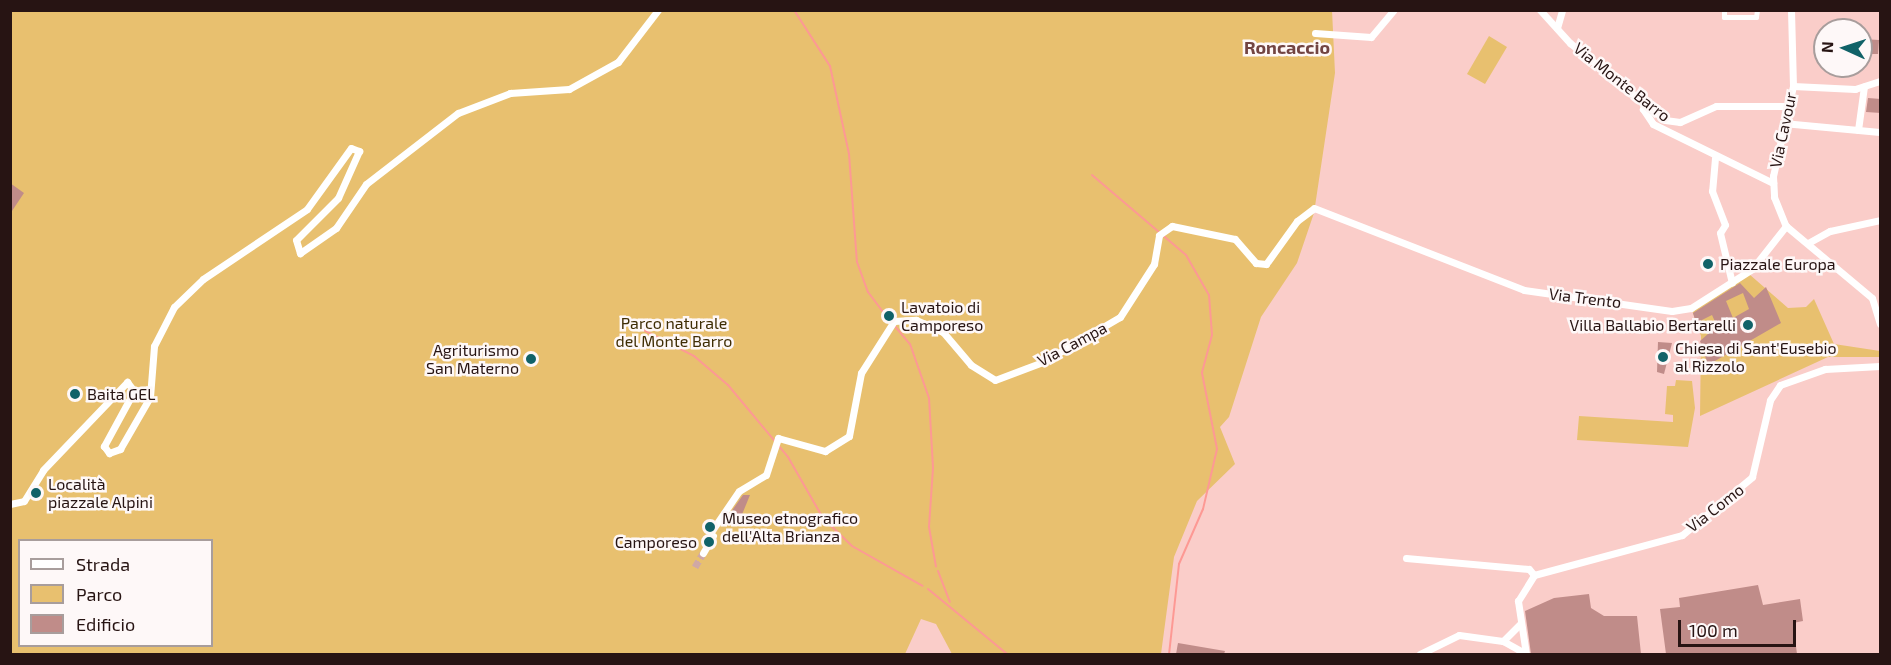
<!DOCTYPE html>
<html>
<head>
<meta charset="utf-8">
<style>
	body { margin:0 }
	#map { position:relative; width:1891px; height:665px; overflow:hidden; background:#facdc9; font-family:"Exo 2",sans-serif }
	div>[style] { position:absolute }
	.green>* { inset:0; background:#e8c06f }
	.stream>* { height:2px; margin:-1px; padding:0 1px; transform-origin:1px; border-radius:1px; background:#fd9994 }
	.building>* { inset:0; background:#c08c89 }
	.minor-tunnel>* { height:7px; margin-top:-3.5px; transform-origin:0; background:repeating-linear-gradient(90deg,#d0a8a5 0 7px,transparent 0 10.5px) }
	.pedestrian>* { height:5px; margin:-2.5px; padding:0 2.5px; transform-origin:2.5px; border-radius:2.5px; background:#fff }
	.minor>* { height:7px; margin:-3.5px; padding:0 3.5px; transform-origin:3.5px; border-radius:3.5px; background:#fff }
	.dots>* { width:16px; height:16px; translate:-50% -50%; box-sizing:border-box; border:3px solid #fef8f8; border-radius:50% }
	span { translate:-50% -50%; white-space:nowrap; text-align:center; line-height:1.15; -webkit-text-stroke:5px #fef8f8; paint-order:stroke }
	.street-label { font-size:16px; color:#271413 }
	.poi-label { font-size:16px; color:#271413 }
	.left { translate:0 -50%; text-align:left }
	.right { translate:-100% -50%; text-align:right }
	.park-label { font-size:16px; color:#3f2d04 }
	.neighbourhood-label { font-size:18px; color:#724442; font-weight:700 }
	.frame { position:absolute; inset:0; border:12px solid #271413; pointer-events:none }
	.legend { position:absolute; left:18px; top:539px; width:195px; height:108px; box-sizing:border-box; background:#fef8f8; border:2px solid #a89d9c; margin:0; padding:8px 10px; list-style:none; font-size:18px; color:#271413 }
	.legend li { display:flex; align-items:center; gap:12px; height:30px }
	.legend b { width:30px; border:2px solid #a89d9c }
	.north { position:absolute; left:1813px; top:18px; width:60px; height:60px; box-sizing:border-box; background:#fef8f8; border:2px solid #a89d9c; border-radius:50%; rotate:273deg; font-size:16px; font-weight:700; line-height:24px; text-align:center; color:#271413 }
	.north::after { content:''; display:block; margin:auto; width:21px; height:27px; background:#116268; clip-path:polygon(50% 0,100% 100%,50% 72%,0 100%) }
	.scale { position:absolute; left:1678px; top:620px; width:118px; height:27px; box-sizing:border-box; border:3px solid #271413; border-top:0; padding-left:8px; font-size:18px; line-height:21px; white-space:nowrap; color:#271413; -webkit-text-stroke:4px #fef8f8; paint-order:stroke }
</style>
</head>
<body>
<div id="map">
	<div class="green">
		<div style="clip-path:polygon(evenodd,1332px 10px,1335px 73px,1314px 213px,1297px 263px,1261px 317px,1229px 417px,1220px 427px,1235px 464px,1197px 501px,1174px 557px,1161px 654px,952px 654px,936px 624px,921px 619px,905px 654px,11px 654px,10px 11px,1332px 10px,20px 540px,212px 540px,212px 646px,20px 646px,20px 540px)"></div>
		<div style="clip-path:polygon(1489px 36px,1507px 47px,1485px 84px,1467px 74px)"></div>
		<div style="clip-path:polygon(1749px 274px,1788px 308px,1806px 307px,1814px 299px,1834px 344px,1880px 351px,1880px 357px,1828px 357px,1700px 416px,1701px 336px,1692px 310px)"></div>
		<div style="clip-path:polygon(1676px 380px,1692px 381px,1695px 408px,1688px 447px,1577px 440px,1579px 416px,1673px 422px,1673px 415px,1665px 414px,1667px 386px,1675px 386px)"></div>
	</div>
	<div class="stream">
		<div style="left:794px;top:10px;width:67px;rotate:57.3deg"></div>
		<div style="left:830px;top:66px;width:90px;rotate:77.8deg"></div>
		<div style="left:849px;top:154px;width:108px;rotate:85.8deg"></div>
		<div style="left:857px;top:262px;width:32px;rotate:70deg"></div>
		<div style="left:868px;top:292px;width:36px;rotate:53deg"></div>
		<div style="left:1092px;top:175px;width:123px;rotate:40.4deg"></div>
		<div style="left:1186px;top:255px;width:46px;rotate:60.1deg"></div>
		<div style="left:1209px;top:295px;width:40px;rotate:85.7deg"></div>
		<div style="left:1212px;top:335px;width:39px;rotate:105deg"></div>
		<div style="left:1202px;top:373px;width:77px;rotate:78.8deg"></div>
		<div style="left:1217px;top:449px;width:62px;rotate:103.1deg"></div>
		<div style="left:1203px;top:509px;width:60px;rotate:113.6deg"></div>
		<div style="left:1179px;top:564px;width:91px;rotate:96.3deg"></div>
		<div style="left:632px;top:324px;width:70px;rotate:27.3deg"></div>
		<div style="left:694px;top:356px;width:45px;rotate:40.5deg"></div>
		<div style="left:728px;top:385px;width:94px;rotate:50.2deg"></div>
		<div style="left:788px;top:457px;width:70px;rotate:60.2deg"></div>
		<div style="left:823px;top:518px;width:40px;rotate:44deg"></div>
		<div style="left:852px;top:546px;width:81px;rotate:29.4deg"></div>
		<div style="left:893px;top:324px;width:26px;rotate:50deg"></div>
		<div style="left:910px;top:344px;width:57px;rotate:70.6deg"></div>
		<div style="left:929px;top:398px;width:70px;rotate:86.7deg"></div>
		<div style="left:933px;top:468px;width:59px;rotate:93.9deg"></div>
		<div style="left:929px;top:527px;width:40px;rotate:80deg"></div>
		<div style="left:938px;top:571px;width:33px;rotate:69deg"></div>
		<div style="left:928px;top:589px;width:102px;rotate:39.4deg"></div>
	</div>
	<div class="building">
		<div style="clip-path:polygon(1861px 39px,1879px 40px,1878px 54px,1861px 54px)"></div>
		<div style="clip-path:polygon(1868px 98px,1881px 99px,1881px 113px,1866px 112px)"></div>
		<div style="clip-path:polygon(10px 183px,24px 193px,10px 214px)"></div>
		<div style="clip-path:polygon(evenodd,1740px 283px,1754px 298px,1766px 287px,1781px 323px,1708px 365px,1700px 341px,1717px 326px,1712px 315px,1696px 323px,1693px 313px,1740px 283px,1743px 293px,1749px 309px,1733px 318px,1726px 301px,1743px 293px)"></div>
		<div style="clip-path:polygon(1658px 342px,1672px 343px,1664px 374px,1657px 372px)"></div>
		<div style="clip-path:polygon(743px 495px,750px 495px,741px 517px,731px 512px)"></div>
		<div style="clip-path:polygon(1758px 585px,1763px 605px,1800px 599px,1803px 621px,1793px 623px,1797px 654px,1666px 654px,1660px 609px,1680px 607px,1679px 598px)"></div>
		<div style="clip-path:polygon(1589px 594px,1591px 608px,1604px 616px,1637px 616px,1641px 654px,1531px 654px,1525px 611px,1554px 598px)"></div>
		<div style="clip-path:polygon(1178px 643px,1225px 651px,1224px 654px,1176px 654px)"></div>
	</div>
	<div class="minor-tunnel">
		<div style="left:695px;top:567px;width:16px;rotate:-60deg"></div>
	</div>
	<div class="pedestrian">
		<div style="left:1724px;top:10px;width:7px;rotate:90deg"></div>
		<div style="left:1724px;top:17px;width:32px"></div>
		<div style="left:1756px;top:17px;width:7px;rotate:-82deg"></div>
	</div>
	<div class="minor">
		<div style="left:1540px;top:10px;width:45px;rotate:47.7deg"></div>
		<div style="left:1570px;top:43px;width:122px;rotate:39deg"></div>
		<div style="left:1665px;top:120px;width:15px;rotate:8deg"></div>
		<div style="left:1680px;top:122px;width:39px;rotate:-24deg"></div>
		<div style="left:1716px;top:106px;width:70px"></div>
		<div style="left:1791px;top:10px;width:76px;rotate:88.5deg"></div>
		<div style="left:1793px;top:86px;width:92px;rotate:102.5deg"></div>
		<div style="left:1773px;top:176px;width:21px;rotate:87deg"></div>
		<div style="left:1774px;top:197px;width:31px;rotate:68deg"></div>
		<div style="left:1786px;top:226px;width:112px;rotate:39.9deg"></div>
		<div style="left:1872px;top:298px;width:27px;rotate:73deg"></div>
		<div style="left:1557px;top:28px;width:19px;rotate:-74deg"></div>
		<div style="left:1315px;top:33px;width:56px;rotate:4.1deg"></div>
		<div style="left:1371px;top:37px;width:35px;rotate:-50deg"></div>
		<div style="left:1793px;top:86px;width:62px;rotate:2.8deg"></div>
		<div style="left:1855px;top:89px;width:26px;rotate:-18deg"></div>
		<div style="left:1648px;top:103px;width:8px;rotate:130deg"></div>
		<div style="left:1643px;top:109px;width:18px;rotate:56deg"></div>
		<div style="left:1653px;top:124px;width:134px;rotate:26.2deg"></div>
		<div style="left:1783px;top:123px;width:97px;rotate:5.3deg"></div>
		<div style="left:1858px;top:130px;width:44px;rotate:-82.2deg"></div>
		<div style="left:1715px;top:158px;width:33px;rotate:95deg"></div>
		<div style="left:1712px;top:191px;width:36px;rotate:69deg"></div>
		<div style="left:1725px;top:225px;width:9px;rotate:122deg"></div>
		<div style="left:1720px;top:233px;width:51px;rotate:76.5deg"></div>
		<div style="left:1808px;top:243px;width:25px;rotate:-29deg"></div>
		<div style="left:1830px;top:231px;width:51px;rotate:-12.4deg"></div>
		<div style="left:10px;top:504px;width:14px;rotate:-12deg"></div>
		<div style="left:24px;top:501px;width:36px;rotate:-58deg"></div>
		<div style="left:43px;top:470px;width:122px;rotate:-46.3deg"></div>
		<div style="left:127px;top:382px;width:11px;rotate:52deg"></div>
		<div style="left:134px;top:391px;width:63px;rotate:118.6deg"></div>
		<div style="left:104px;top:446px;width:9px;rotate:54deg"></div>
		<div style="left:109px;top:453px;width:12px;rotate:-20deg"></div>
		<div style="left:120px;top:449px;width:60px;rotate:-60deg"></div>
		<div style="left:150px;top:397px;width:51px;rotate:-85.5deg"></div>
		<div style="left:154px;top:346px;width:44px;rotate:-62.9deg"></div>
		<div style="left:174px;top:307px;width:40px;rotate:-44deg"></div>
		<div style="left:203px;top:279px;width:125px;rotate:-33.9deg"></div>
		<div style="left:307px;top:209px;width:75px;rotate:-54.2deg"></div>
		<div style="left:351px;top:148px;width:9px;rotate:21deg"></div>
		<div style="left:359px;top:151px;width:51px;rotate:114.1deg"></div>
		<div style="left:338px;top:198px;width:59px;rotate:135deg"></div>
		<div style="left:296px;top:240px;width:14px;rotate:73deg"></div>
		<div style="left:300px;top:253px;width:44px;rotate:-34.8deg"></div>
		<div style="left:336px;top:228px;width:53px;rotate:-55.7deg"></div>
		<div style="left:366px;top:184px;width:116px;rotate:-37.7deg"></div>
		<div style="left:458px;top:113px;width:56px;rotate:-21deg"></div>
		<div style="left:510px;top:93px;width:59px;rotate:-3.9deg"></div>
		<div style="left:569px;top:89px;width:56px;rotate:-28.9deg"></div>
		<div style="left:618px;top:62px;width:66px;rotate:-52.4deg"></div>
		<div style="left:715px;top:526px;width:42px;rotate:-55.6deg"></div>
		<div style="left:739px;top:491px;width:31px;rotate:-31deg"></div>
		<div style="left:766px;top:475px;width:39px;rotate:-72deg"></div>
		<div style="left:778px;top:438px;width:49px;rotate:15.5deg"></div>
		<div style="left:825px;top:451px;width:28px;rotate:-32deg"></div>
		<div style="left:849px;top:436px;width:64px;rotate:-79.2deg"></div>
		<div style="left:861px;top:373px;width:62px;rotate:-57.6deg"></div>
		<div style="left:894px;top:321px;width:22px;rotate:-3deg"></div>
		<div style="left:916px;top:320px;width:30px;rotate:24deg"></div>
		<div style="left:943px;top:332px;width:43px;rotate:49.7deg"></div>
		<div style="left:971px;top:365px;width:28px;rotate:32deg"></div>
		<div style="left:995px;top:380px;width:51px;rotate:-20.6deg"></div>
		<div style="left:1043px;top:362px;width:89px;rotate:-30.3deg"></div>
		<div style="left:1120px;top:317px;width:63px;rotate:-57.3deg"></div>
		<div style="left:1154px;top:264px;width:29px;rotate:-80deg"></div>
		<div style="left:1159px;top:235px;width:16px;rotate:-35deg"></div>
		<div style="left:1172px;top:226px;width:64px;rotate:11.7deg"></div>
		<div style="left:1235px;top:239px;width:32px;rotate:49deg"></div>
		<div style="left:1256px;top:263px;width:10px;rotate:6deg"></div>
		<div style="left:1266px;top:264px;width:53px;rotate:-54.2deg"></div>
		<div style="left:1297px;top:221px;width:21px;rotate:-37deg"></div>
		<div style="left:1314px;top:208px;width:225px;rotate:21.3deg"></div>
		<div style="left:1524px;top:290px;width:149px;rotate:8.1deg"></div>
		<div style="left:1672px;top:311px;width:19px;rotate:-9deg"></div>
		<div style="left:1691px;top:308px;width:72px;rotate:-32.6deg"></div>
		<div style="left:1752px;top:269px;width:55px;rotate:-51.7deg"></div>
		<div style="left:703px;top:553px;width:20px;rotate:-60deg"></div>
		<div style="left:1406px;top:558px;width:123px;rotate:5.1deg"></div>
		<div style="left:1529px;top:569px;width:8px;rotate:50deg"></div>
		<div style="left:1520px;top:624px;width:24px;rotate:135deg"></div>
		<div style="left:1503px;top:641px;width:25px;rotate:29deg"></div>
		<div style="left:1420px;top:654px;width:43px;rotate:-26deg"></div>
		<div style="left:1459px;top:635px;width:44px;rotate:7.8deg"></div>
		<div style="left:1526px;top:654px;width:54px;rotate:-98.6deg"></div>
		<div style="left:1518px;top:601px;width:31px;rotate:-58deg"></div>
		<div style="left:1534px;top:575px;width:153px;rotate:-15.1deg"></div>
		<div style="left:1682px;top:535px;width:91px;rotate:-39.6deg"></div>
		<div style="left:1752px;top:477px;width:79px;rotate:-76.8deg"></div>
		<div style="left:1770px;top:400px;width:18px;rotate:-56deg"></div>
		<div style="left:1780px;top:385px;width:48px;rotate:-19.6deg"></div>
		<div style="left:1825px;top:369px;width:55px;rotate:-3.1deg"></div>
	</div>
	<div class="dots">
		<div style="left:1708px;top:264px;background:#116268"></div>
		<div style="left:889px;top:316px;background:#116268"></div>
		<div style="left:1748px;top:325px;background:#116268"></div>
		<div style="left:1663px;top:357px;background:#116268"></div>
		<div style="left:531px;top:359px;background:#116268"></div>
		<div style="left:75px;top:394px;background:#116268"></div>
		<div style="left:36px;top:493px;background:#116268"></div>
		<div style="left:710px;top:527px;background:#116268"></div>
		<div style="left:709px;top:542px;background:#116268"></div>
	</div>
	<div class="street-label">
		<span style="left:1622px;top:82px;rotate:38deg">Via Monte Barro</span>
		<span style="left:1783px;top:130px;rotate:-78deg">Via Cavour</span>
		<span style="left:1585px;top:298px;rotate:7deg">Via Trento</span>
		<span style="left:1072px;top:344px;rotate:-28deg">Via Campa</span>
		<span style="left:1715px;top:508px;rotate:-38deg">Via Como</span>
	</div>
	<div class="poi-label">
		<span class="left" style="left:1720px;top:264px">Piazzale Europa</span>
		<span class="left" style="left:901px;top:316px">Lavatoio di<br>Camporeso</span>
		<span class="right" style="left:1736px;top:325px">Villa Ballabio Bertarelli</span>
		<span class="left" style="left:1675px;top:357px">Chiesa di Sant'Eusebio<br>al Rizzolo</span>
		<span class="right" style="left:519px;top:359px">Agriturismo<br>San Materno</span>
		<span class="left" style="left:87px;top:394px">Baita GEL</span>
		<span class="left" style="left:48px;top:493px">Località<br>piazzale Alpini</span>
		<span class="left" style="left:722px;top:527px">Museo etnografico<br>dell'Alta Brianza</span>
		<span class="right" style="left:697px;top:542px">Camporeso</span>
	</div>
	<div class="park-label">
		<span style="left:674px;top:332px">Parco naturale<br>del Monte Barro</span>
	</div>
	<div class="neighbourhood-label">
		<span style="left:1287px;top:47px">Roncaccio</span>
	</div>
	<div class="frame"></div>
	<ul class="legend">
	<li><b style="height:8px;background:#fff"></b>Strada</li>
	<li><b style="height:16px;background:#e8c06f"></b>Parco</li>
	<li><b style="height:16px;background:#c08c89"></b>Edificio</li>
	</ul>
	<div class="north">N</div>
	<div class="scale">100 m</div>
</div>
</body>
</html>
